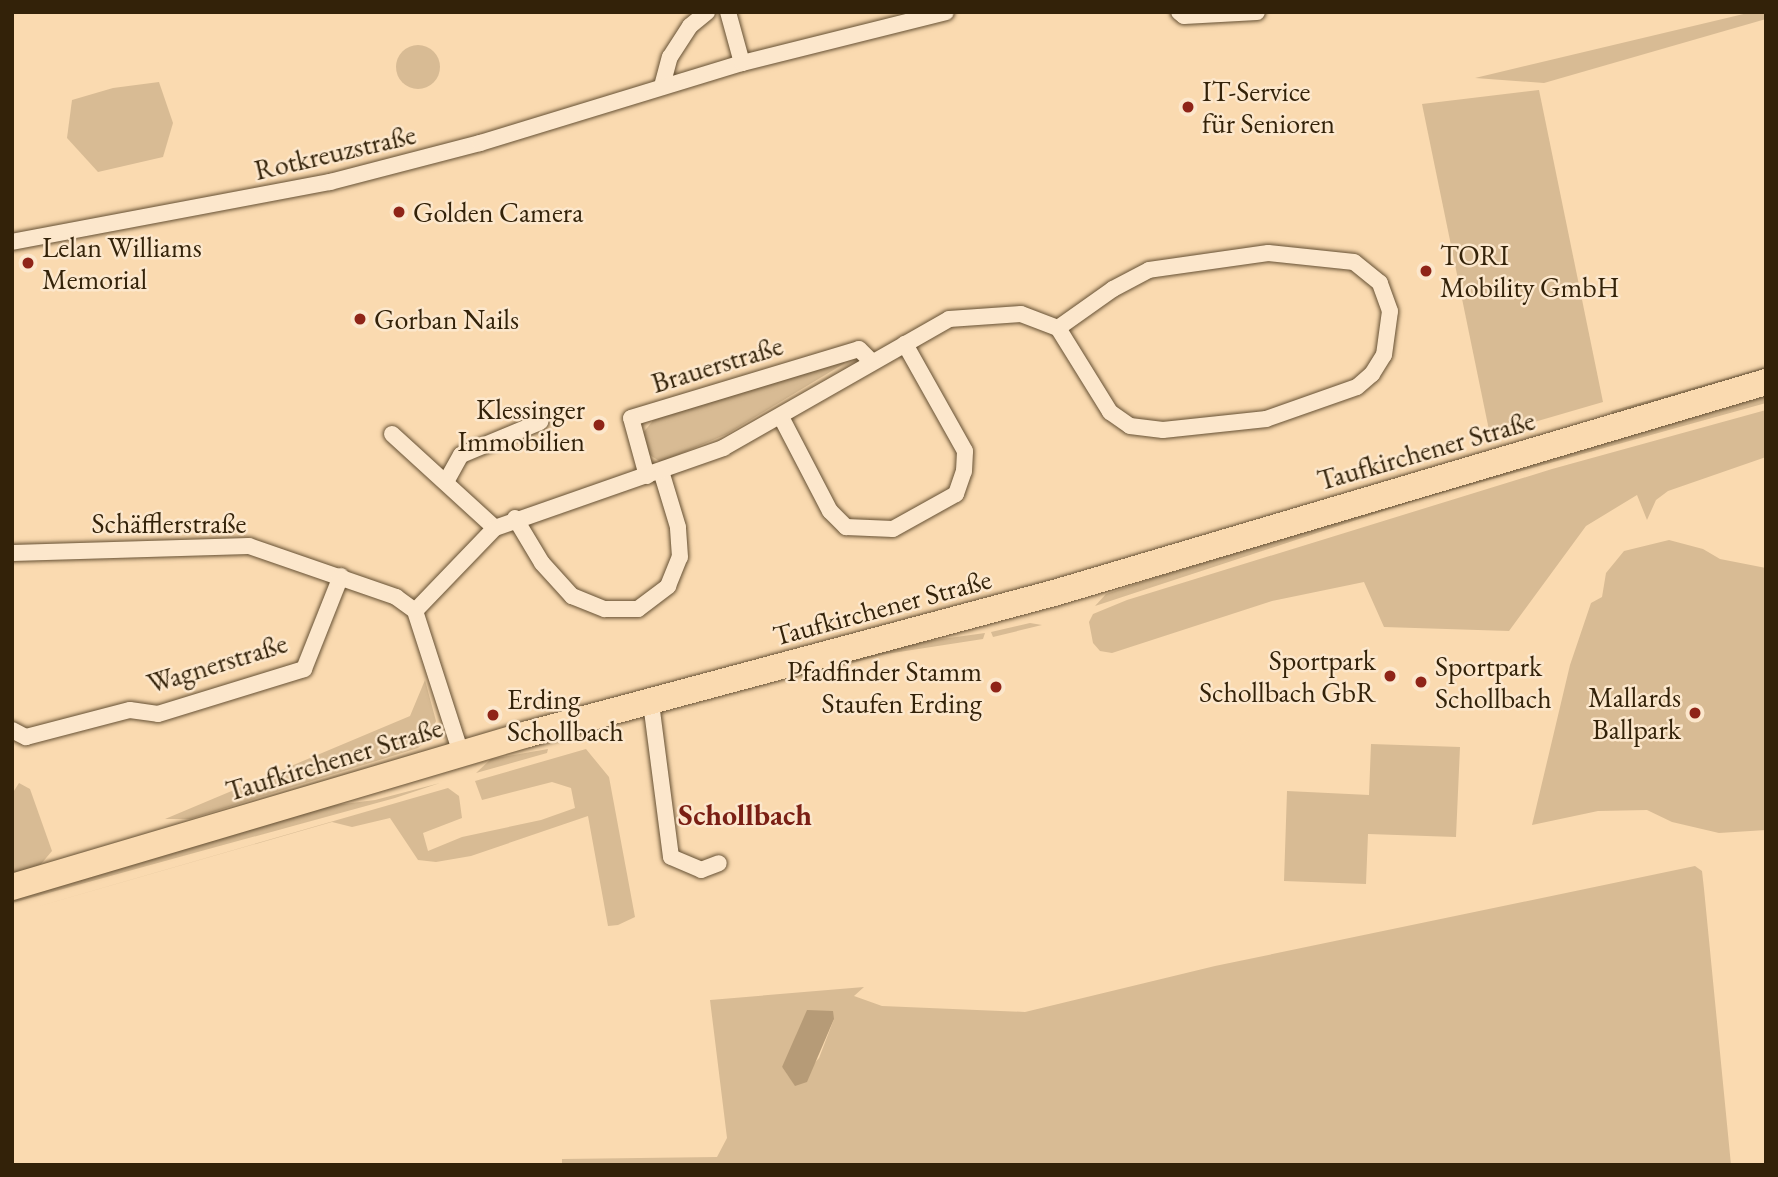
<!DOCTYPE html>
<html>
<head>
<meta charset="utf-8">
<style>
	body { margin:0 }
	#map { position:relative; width:1778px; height:1177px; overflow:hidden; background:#fadab0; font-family:"EB Garamond",serif }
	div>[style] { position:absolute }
	.green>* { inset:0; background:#d8bb94 }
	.round { border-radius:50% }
	.water>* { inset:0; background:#b69b77 }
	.roads { filter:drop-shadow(0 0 2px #655033) drop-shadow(0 0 2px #655033) }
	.minor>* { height:16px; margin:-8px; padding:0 8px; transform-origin:8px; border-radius:8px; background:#fce7cc }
	.primary>* { height:26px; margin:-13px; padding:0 13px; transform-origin:13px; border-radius:13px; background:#fadab0 }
	.dots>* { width:19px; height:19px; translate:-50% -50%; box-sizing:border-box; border:4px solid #fce7cc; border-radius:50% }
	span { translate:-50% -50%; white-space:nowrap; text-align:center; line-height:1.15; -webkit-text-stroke:5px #fce7cc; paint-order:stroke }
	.poi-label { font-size:28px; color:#332209 }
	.left { translate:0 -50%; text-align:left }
	.right { translate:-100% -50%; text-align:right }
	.street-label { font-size:28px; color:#332209 }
	.neighbourhood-label { font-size:30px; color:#7a1f14; font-weight:700 }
	.frame { position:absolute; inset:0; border:14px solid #332209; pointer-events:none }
</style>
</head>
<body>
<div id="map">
	<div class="green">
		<div style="clip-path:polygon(1752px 12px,1766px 12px,1766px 19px,1544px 83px,1475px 78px)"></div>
		<div class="round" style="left:396px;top:45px;width:44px;height:44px"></div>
		<div style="clip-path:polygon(159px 82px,173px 123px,163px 157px,98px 172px,67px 138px,72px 100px,113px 88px)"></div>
		<div style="clip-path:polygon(1539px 90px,1603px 402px,1490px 435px,1422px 104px)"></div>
		<div style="clip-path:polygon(840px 361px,845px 363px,727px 434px,661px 462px,648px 454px,643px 433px,655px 418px)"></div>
		<div style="clip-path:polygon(1766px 367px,1766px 373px,1613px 417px,1611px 411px)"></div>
		<div style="clip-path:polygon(1766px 392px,1766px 403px,1417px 500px,1095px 606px,1106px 594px,1157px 577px)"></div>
		<div style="clip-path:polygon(1766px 410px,1766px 457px,1668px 491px,1656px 500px,1647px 520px,1637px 495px,1586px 526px,1509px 631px,1384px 627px,1364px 582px,1272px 601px,1112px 653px,1100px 651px,1093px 643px,1089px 622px,1093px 614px,1127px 600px,1552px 469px)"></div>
		<div style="clip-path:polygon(1669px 540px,1703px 549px,1720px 559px,1766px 568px,1766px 830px,1719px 833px,1672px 822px,1647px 810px,1598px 811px,1532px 825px,1570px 665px,1591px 603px,1602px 597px,1606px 573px,1624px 551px)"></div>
		<div style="clip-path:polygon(1030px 623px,1042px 625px,993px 637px,991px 632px)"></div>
		<div style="clip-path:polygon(985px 633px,983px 639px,886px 654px,803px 676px,793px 673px,913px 643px)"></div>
		<div style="clip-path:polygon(425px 680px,436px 721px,428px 740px,418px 748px,190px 819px,165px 819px,410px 716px)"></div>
		<div style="clip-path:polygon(1371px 744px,1460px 747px,1456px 837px,1368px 834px,1366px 884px,1284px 881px,1287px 791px,1369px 795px)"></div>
		<div style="clip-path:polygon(548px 749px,547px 753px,476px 773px,491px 759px)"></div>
		<div style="clip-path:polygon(586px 749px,609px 777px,635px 917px,618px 925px,608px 926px,588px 816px,471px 856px,436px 862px,418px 860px,390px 818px,352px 827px,332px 822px,12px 914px,448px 788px,459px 796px,462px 818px,423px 833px,428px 851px,462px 837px,541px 820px,575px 808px,571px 788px,552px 782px,482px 800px,475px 781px)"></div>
		<div style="clip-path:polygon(19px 783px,30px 789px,52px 851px,41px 864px,12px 877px,12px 794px)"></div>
		<div style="clip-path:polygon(440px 783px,395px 798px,12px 903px,12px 896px,328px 806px,375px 800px)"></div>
		<div style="clip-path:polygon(evenodd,1695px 866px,1702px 871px,1704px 889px,1731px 1165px,562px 1165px,562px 1159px,717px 1157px,727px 1138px,710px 1000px,864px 987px,854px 996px,882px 1006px,1025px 1012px,1215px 966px,1695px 866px,834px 1019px,819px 1058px,795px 1085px,782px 1067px,834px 1019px)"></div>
	</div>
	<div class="water">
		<div style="clip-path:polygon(807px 1010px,833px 1011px,834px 1019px,807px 1082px,795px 1086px,782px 1067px)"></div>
	</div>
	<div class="roads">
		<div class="minor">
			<div style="left:728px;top:12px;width:53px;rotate:74.6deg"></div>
			<div style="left:1179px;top:12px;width:6px;rotate:39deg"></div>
			<div style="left:1184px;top:16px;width:73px;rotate:-3.1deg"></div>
			<div style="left:662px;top:86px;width:30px;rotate:-75deg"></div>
			<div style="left:670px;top:57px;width:37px;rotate:-57deg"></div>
			<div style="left:690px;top:26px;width:22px;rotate:-39deg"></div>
			<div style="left:12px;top:242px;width:324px;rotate:-10.7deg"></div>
			<div style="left:330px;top:182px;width:155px;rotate:-14.6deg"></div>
			<div style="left:480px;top:143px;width:274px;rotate:-17deg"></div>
			<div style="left:742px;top:63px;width:210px;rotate:-14deg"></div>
			<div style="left:781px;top:417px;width:106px;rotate:62.5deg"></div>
			<div style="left:830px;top:511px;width:23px;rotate:45deg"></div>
			<div style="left:846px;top:527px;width:47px;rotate:2.4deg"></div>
			<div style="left:893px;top:529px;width:72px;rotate:-29.1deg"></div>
			<div style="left:956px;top:494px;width:24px;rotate:-71deg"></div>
			<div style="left:964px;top:471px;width:20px;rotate:-87deg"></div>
			<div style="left:965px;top:451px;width:123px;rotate:-119.3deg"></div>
			<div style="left:392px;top:434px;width:139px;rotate:42.4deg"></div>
			<div style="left:647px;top:476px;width:60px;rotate:-105.4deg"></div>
			<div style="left:631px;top:418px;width:238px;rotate:-16.8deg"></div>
			<div style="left:859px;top:349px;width:17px;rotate:45deg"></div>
			<div style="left:447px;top:480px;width:29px;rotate:-61deg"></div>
			<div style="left:461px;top:455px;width:86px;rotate:-22.7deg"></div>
			<div style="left:515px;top:518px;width:52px;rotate:59deg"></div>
			<div style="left:542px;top:563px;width:45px;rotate:47.7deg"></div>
			<div style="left:572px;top:596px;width:35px;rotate:22deg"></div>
			<div style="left:605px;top:609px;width:33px"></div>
			<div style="left:638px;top:609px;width:38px;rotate:-37deg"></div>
			<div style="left:668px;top:586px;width:31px;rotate:-68deg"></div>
			<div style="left:680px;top:557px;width:30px;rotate:-94deg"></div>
			<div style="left:678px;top:527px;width:59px;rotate:-106.9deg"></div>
			<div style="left:12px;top:553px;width:237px;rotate:-1.7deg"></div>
			<div style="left:249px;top:546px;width:156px;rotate:19.1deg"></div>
			<div style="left:396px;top:597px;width:24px;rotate:36deg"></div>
			<div style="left:415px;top:611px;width:149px;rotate:72.1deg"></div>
			<div style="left:415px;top:611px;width:115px;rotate:-46.1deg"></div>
			<div style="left:495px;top:528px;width:242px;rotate:-19.3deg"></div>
			<div style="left:723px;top:448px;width:260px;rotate:-29.7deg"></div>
			<div style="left:949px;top:319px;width:72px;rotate:-4deg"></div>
			<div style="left:1021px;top:314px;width:40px;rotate:21deg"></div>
			<div style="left:1058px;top:328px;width:99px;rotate:58.2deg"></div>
			<div style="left:1110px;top:412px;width:24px;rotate:35deg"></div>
			<div style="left:1130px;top:426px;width:33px;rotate:7deg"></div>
			<div style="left:1163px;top:430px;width:104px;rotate:-6.1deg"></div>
			<div style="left:1266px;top:419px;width:96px;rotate:-19.4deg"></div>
			<div style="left:1357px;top:387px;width:20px;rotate:-41deg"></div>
			<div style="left:1372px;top:374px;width:22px;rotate:-58deg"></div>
			<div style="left:1384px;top:355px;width:44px;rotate:-82.2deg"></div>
			<div style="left:1390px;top:311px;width:30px;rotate:-110deg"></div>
			<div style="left:1380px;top:283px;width:33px;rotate:-141deg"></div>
			<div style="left:1354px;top:262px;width:86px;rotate:-174deg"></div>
			<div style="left:1268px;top:253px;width:120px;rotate:171.9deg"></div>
			<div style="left:1149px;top:270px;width:41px;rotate:152.2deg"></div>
			<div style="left:1113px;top:289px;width:67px;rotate:144.7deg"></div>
			<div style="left:651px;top:703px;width:155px;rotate:82.6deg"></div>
			<div style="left:671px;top:857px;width:33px;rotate:23deg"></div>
			<div style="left:701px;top:870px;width:19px;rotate:-21deg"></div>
			<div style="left:12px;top:730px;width:16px;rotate:27deg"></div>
			<div style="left:26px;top:737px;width:107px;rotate:-14.6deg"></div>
			<div style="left:130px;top:710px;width:28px;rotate:8deg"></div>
			<div style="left:158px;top:714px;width:153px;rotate:-17.1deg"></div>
			<div style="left:304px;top:669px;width:100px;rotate:-68.3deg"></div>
		</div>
		<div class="primary">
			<div style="left:12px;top:887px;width:538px;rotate:-16.52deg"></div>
			<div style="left:528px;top:734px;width:545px;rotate:-15.01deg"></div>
			<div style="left:1054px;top:593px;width:743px;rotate:-16.51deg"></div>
		</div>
	</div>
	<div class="dots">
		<div style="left:1188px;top:107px;background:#8f2418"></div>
		<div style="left:399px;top:212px;background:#8f2418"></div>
		<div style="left:28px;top:263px;background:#8f2418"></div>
		<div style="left:1426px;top:271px;background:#8f2418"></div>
		<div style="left:360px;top:319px;background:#8f2418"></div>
		<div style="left:599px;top:425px;background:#8f2418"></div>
		<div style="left:1390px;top:676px;background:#8f2418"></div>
		<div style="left:1421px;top:682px;background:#8f2418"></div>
		<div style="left:996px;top:687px;background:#8f2418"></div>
		<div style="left:1695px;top:713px;background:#8f2418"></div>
		<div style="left:493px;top:715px;background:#8f2418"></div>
	</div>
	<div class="poi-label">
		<span class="left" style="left:1202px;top:107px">IT-Service<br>für Senioren</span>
		<span class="left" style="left:413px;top:212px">Golden Camera</span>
		<span class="left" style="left:42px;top:263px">Lelan Williams<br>Memorial</span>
		<span class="left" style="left:1440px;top:271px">TORI<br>Mobility GmbH</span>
		<span class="left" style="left:374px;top:319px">Gorban Nails</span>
		<span class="right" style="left:585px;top:425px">Klessinger<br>Immobilien</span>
		<span class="right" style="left:1376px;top:676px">Sportpark<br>Schollbach GbR</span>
		<span class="left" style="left:1435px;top:682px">Sportpark<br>Schollbach</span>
		<span class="right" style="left:982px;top:687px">Pfadfinder Stamm<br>Staufen Erding</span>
		<span class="right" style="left:1681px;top:713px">Mallards<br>Ballpark</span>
		<span class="left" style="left:507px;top:715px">Erding<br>Schollbach</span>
	</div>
	<div class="street-label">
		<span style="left:335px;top:152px;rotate:-13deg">Rotkreuzstraße</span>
		<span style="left:717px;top:364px;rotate:-17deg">Brauerstraße</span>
		<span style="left:1426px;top:450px;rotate:-16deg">Taufkirchener Straße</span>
		<span style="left:169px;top:523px">Schäfflerstraße</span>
		<span style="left:882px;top:607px;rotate:-15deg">Taufkirchener Straße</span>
		<span style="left:217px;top:663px;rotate:-17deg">Wagnerstraße</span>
		<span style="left:334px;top:759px;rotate:-17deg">Taufkirchener Straße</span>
	</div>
	<div class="neighbourhood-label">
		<span style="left:745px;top:815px">Schollbach</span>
	</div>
	<div class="frame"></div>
</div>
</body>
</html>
